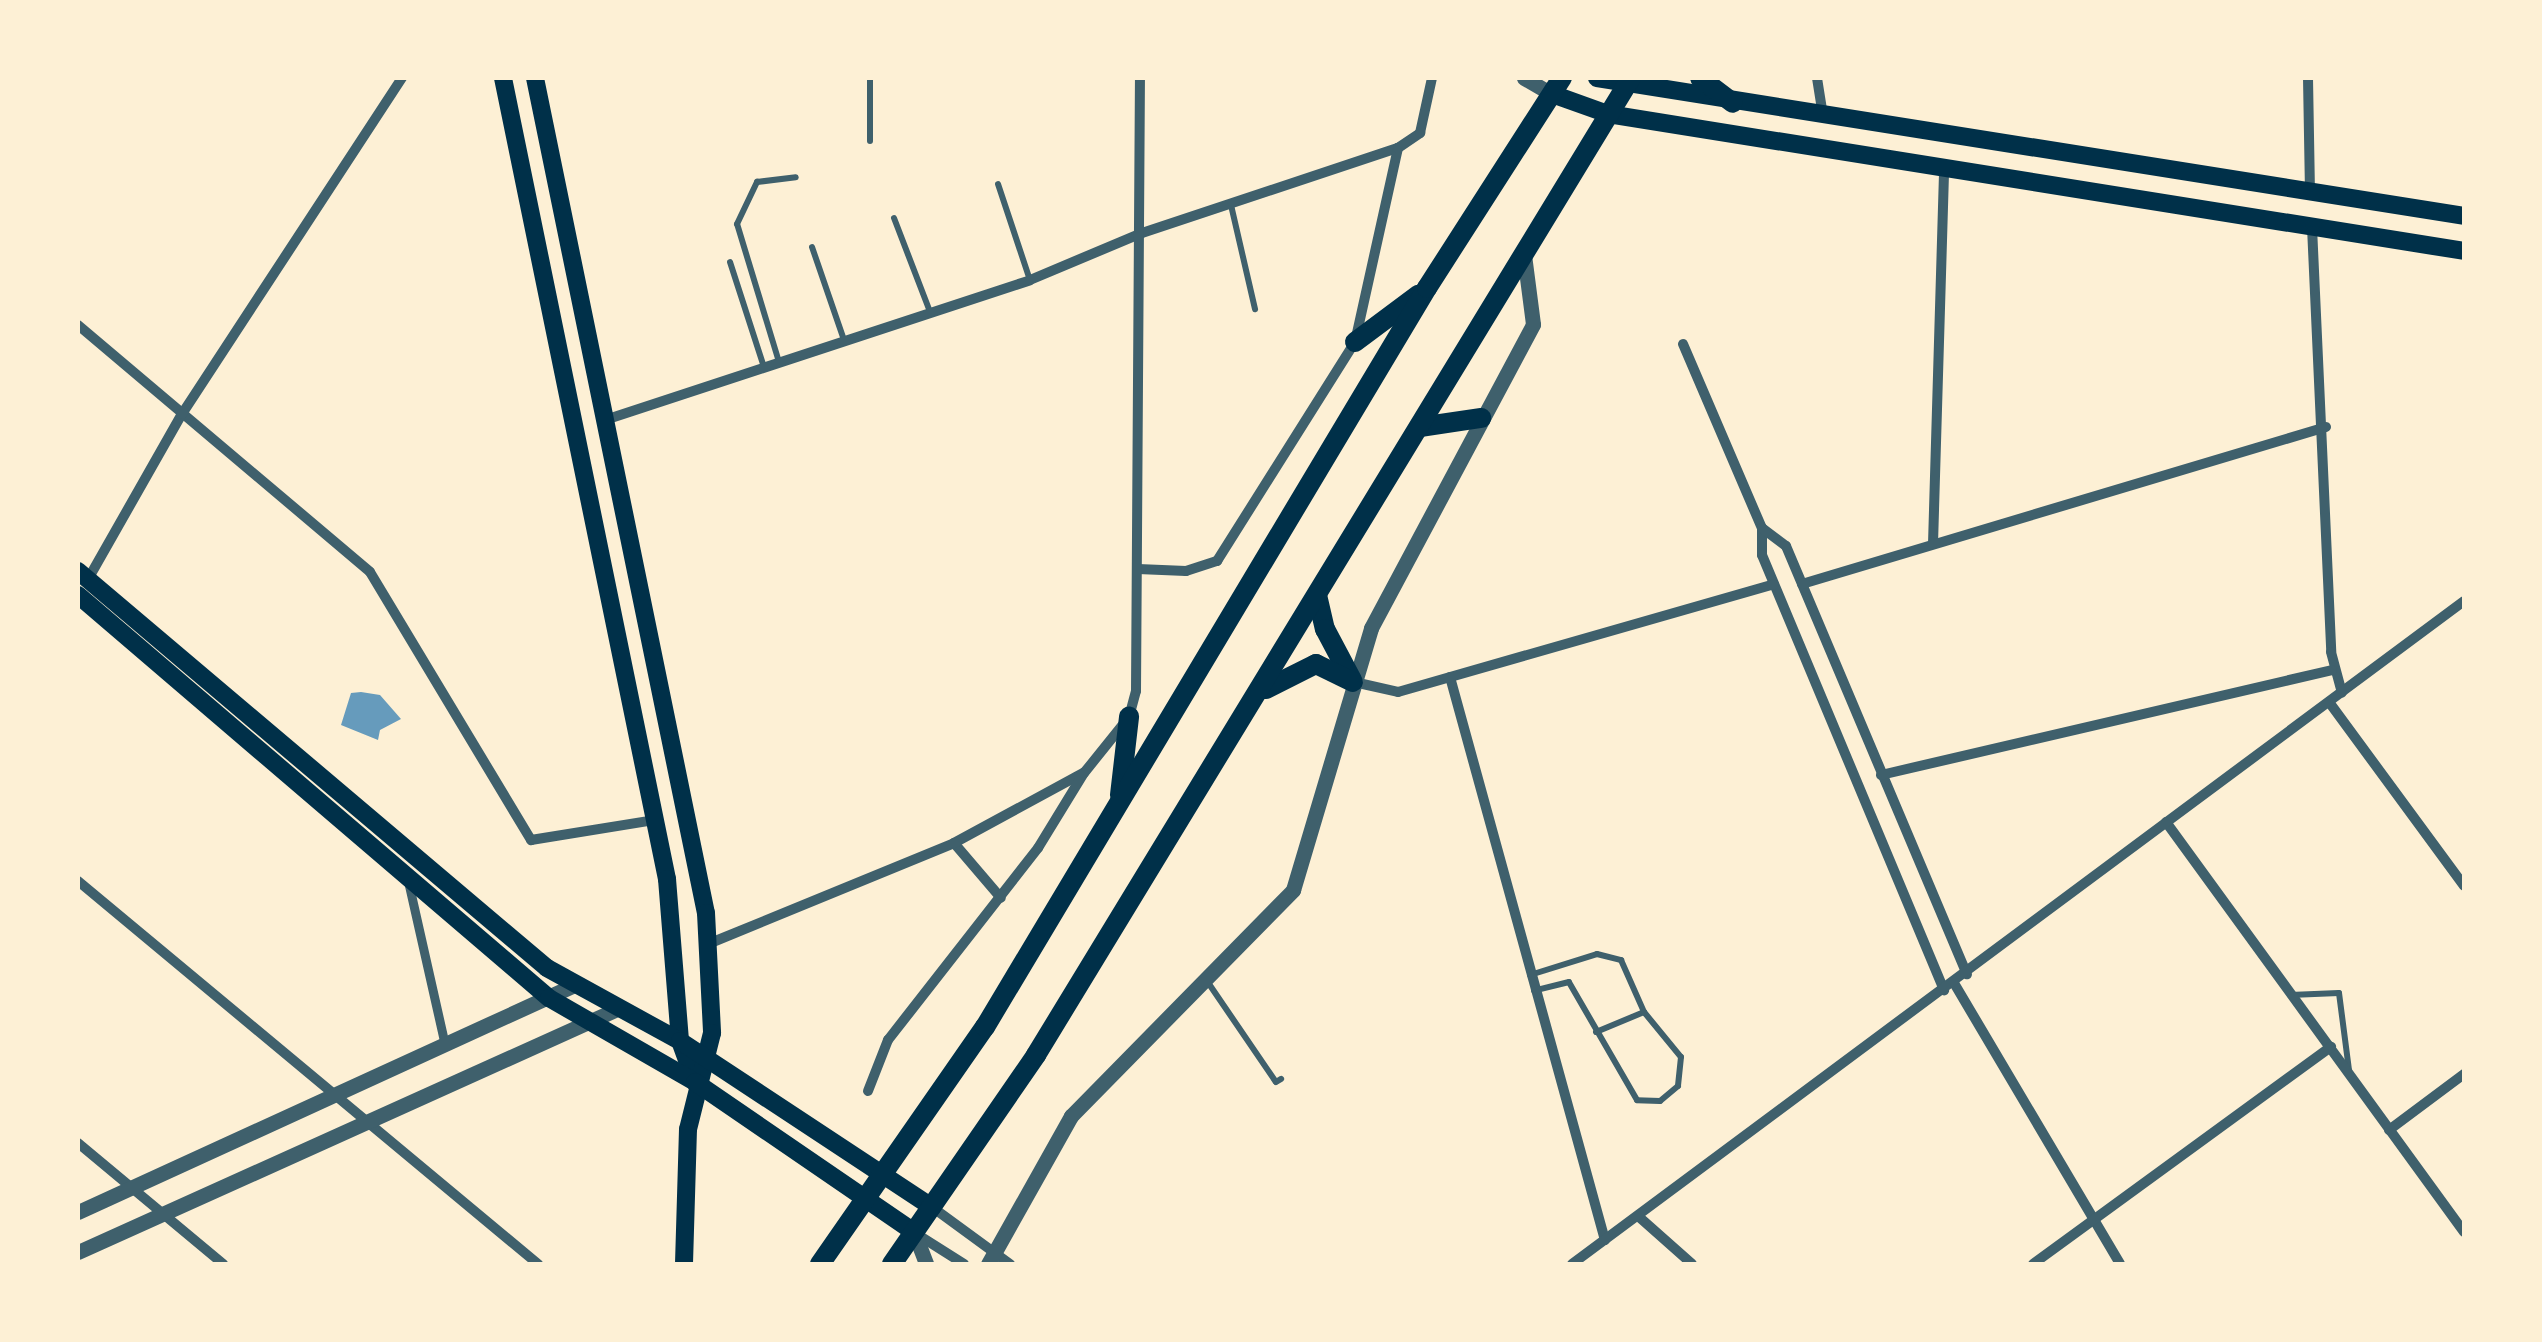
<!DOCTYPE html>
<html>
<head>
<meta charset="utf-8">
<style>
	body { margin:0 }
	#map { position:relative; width:2542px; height:1342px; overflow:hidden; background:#fdf0d5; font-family:Barlow,sans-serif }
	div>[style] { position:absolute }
	.water>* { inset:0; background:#669bbc }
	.service>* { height:6px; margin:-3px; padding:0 3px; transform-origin:3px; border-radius:3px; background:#3f606c }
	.pedestrian>* { height:9px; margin:-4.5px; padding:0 4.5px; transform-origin:4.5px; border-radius:4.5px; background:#3f606c }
	.minor>* { height:10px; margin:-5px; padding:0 5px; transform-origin:5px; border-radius:5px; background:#3f606c }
	.tertiary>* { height:15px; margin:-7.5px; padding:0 7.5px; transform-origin:7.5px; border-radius:7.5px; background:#3f606c }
	.secondary>* { height:18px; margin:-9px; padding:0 9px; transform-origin:9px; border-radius:9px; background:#003049 }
	.primary>* { height:20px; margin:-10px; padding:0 10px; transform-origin:10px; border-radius:10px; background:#003049 }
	span { translate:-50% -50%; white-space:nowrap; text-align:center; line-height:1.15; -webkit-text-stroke:10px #fdf0d5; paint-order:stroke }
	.frame { position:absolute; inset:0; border:80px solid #fdf0d5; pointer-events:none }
</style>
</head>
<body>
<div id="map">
	<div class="water">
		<div style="clip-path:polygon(361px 692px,380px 695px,401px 719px,380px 730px,378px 740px,341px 725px,351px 693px)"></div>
	</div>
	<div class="service">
		<div style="left:870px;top:141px;width:63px;rotate:-90deg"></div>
		<div style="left:998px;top:184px;width:101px;rotate:71.6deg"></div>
		<div style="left:1231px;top:205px;width:107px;rotate:77deg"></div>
		<div style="left:894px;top:218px;width:101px;rotate:69deg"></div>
		<div style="left:812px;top:247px;width:98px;rotate:71deg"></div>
		<div style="left:730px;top:262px;width:110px;rotate:72.1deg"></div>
		<div style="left:779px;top:362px;width:144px;rotate:-106.9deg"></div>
		<div style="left:737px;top:224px;width:47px;rotate:-64.5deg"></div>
		<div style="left:757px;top:182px;width:39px;rotate:-7deg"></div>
		<div style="left:1530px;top:975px;width:70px;rotate:-17.4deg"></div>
		<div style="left:1597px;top:954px;width:25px;rotate:14deg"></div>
		<div style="left:1621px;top:960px;width:57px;rotate:66.1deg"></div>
		<div style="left:1644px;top:1012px;width:58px;rotate:50.6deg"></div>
		<div style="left:1681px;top:1057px;width:29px;rotate:96deg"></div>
		<div style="left:1678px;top:1086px;width:23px;rotate:140deg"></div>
		<div style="left:1660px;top:1101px;width:23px;rotate:-178deg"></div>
		<div style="left:1637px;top:1100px;width:136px;rotate:-120deg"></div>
		<div style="left:1569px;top:982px;width:36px;rotate:166deg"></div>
		<div style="left:1207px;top:981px;width:122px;rotate:55.7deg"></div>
		<div style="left:1276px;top:1082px;width:6px;rotate:-31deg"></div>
		<div style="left:2290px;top:995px;width:49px;rotate:-2.3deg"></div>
		<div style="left:2339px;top:993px;width:78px;rotate:82.6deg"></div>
		<div style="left:1596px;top:1032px;width:52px;rotate:-22.6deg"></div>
	</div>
	<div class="pedestrian">
		<div style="left:408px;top:881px;width:168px;rotate:77.3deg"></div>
	</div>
	<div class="minor">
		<div style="left:1817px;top:78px;width:38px;rotate:81deg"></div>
		<div style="left:2308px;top:78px;width:114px;rotate:89deg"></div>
		<div style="left:2312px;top:227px;width:425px;rotate:87.4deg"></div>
		<div style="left:2331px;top:652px;width:42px;rotate:75deg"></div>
		<div style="left:78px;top:325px;width:382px;rotate:40.2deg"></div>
		<div style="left:370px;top:572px;width:313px;rotate:59deg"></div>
		<div style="left:531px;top:840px;width:126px;rotate:-9.2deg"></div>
		<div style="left:1683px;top:344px;width:200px;rotate:66.8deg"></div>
		<div style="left:1762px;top:528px;width:27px;rotate:90deg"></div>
		<div style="left:1762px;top:555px;width:472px;rotate:67.3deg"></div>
		<div style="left:605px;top:420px;width:447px;rotate:-18.2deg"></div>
		<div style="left:1030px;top:280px;width:121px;rotate:-22.8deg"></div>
		<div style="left:1142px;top:233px;width:270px;rotate:-18.4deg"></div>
		<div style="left:1762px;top:528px;width:30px;rotate:37deg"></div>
		<div style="left:1786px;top:546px;width:465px;rotate:67.1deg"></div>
		<div style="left:1933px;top:544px;width:376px;rotate:-88.3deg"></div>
		<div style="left:1138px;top:569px;width:48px;rotate:2.4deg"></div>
		<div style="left:1186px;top:571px;width:33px;rotate:-18deg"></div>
		<div style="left:1217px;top:561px;width:259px;rotate:-57.8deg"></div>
		<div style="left:1355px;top:342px;width:199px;rotate:-77.5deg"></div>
		<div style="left:1398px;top:148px;width:27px;rotate:-34deg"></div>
		<div style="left:1420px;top:133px;width:56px;rotate:-77.7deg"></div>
		<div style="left:87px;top:581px;width:192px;rotate:-60.4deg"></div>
		<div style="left:182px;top:414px;width:402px;rotate:-56.8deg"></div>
		<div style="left:1802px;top:584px;width:547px;rotate:-16.68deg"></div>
		<div style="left:1450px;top:677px;width:584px;rotate:74.61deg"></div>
		<div style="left:1354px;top:682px;width:45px;rotate:12.8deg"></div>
		<div style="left:1398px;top:692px;width:391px;rotate:-16deg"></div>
		<div style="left:2329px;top:702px;width:228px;rotate:53.7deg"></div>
		<div style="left:1881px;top:775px;width:463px;rotate:-13.1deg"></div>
		<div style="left:2166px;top:822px;width:507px;rotate:53.99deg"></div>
		<div style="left:954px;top:843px;width:72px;rotate:49.5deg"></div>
		<div style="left:78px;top:881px;width:599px;rotate:39.78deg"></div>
		<div style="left:708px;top:944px;width:266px;rotate:-22.3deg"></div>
		<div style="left:954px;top:843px;width:147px;rotate:-28.5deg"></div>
		<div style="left:1954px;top:983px;width:326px;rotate:59.4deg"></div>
		<div style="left:868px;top:1091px;width:55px;rotate:-68.6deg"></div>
		<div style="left:888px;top:1040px;width:244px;rotate:-52deg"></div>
		<div style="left:1038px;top:848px;width:88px;rotate:-58.5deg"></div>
		<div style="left:1084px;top:773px;width:72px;rotate:-51.2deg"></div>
		<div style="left:1129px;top:717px;width:27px;rotate:-75deg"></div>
		<div style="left:1136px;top:691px;width:613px;rotate:-89.63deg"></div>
		<div style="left:2389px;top:1130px;width:94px;rotate:-36.7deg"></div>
		<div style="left:78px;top:1143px;width:189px;rotate:39.8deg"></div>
		<div style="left:932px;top:1207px;width:97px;rotate:36.2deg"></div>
		<div style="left:1638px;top:1216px;width:72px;rotate:41.6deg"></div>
		<div style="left:915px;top:1233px;width:58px;rotate:32.3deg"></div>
		<div style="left:1572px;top:1264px;width:1111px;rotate:-36.62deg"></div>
		<div style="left:2033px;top:1264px;width:369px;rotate:-36.1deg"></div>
	</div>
	<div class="tertiary">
		<div style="left:1524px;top:78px;width:32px;rotate:30deg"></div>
		<div style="left:78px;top:1212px;width:543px;rotate:-24.58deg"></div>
		<div style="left:914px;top:1232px;width:34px;rotate:69deg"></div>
		<div style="left:78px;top:1252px;width:589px;rotate:-24.26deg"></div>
		<div style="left:988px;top:1264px;width:170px;rotate:-60.7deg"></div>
		<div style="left:1071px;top:1116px;width:317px;rotate:-45.5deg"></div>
		<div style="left:1293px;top:890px;width:273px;rotate:-73.4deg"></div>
		<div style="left:1371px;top:628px;width:344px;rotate:-61.9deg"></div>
		<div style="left:1533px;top:324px;width:70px;rotate:-97.4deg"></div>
	</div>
	<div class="secondary">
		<div style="left:503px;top:78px;width:818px;rotate:78.43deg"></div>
		<div style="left:667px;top:879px;width:163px;rotate:85.4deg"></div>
		<div style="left:680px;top:1041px;width:44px;rotate:69.9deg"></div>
		<div style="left:535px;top:78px;width:852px;rotate:78.43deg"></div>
		<div style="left:706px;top:913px;width:120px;rotate:87.1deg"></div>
		<div style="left:712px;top:1033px;width:99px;rotate:104deg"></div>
		<div style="left:688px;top:1129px;width:135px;rotate:91.7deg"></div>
		<div style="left:1597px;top:78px;width:878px;rotate:9.04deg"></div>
		<div style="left:1552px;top:94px;width:59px;rotate:19.7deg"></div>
		<div style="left:1608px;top:114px;width:867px;rotate:9.09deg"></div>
		<div style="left:78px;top:571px;width:614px;rotate:40.25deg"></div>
		<div style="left:547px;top:968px;width:152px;rotate:28.8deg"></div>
		<div style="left:680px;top:1041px;width:302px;rotate:33.4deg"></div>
		<div style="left:78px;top:595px;width:620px;rotate:40.55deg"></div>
		<div style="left:549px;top:998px;width:168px;rotate:29.9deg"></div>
		<div style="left:695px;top:1082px;width:265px;rotate:34.4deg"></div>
	</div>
	<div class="primary">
		<div style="left:1700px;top:78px;width:41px;rotate:37.1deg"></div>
		<div style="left:1355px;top:342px;width:79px;rotate:-36.7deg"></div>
		<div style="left:1420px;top:427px;width:62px;rotate:-8.4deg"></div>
		<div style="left:1317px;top:595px;width:35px;rotate:77deg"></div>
		<div style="left:1325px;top:629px;width:58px;rotate:62.1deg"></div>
		<div style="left:1266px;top:689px;width:56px;rotate:-26.6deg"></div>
		<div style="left:1316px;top:664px;width:41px;rotate:25.9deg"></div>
		<div style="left:1120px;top:795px;width:79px;rotate:-83.4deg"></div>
		<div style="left:820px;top:1264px;width:289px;rotate:-55.2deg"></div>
		<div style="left:985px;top:1027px;width:861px;rotate:-59.12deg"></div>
		<div style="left:1427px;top:288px;width:250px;rotate:-57.3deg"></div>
		<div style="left:892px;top:1264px;width:254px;rotate:-55.4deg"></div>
		<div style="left:1036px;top:1055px;width:1144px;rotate:-58.66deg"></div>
	</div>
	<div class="frame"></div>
</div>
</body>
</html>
